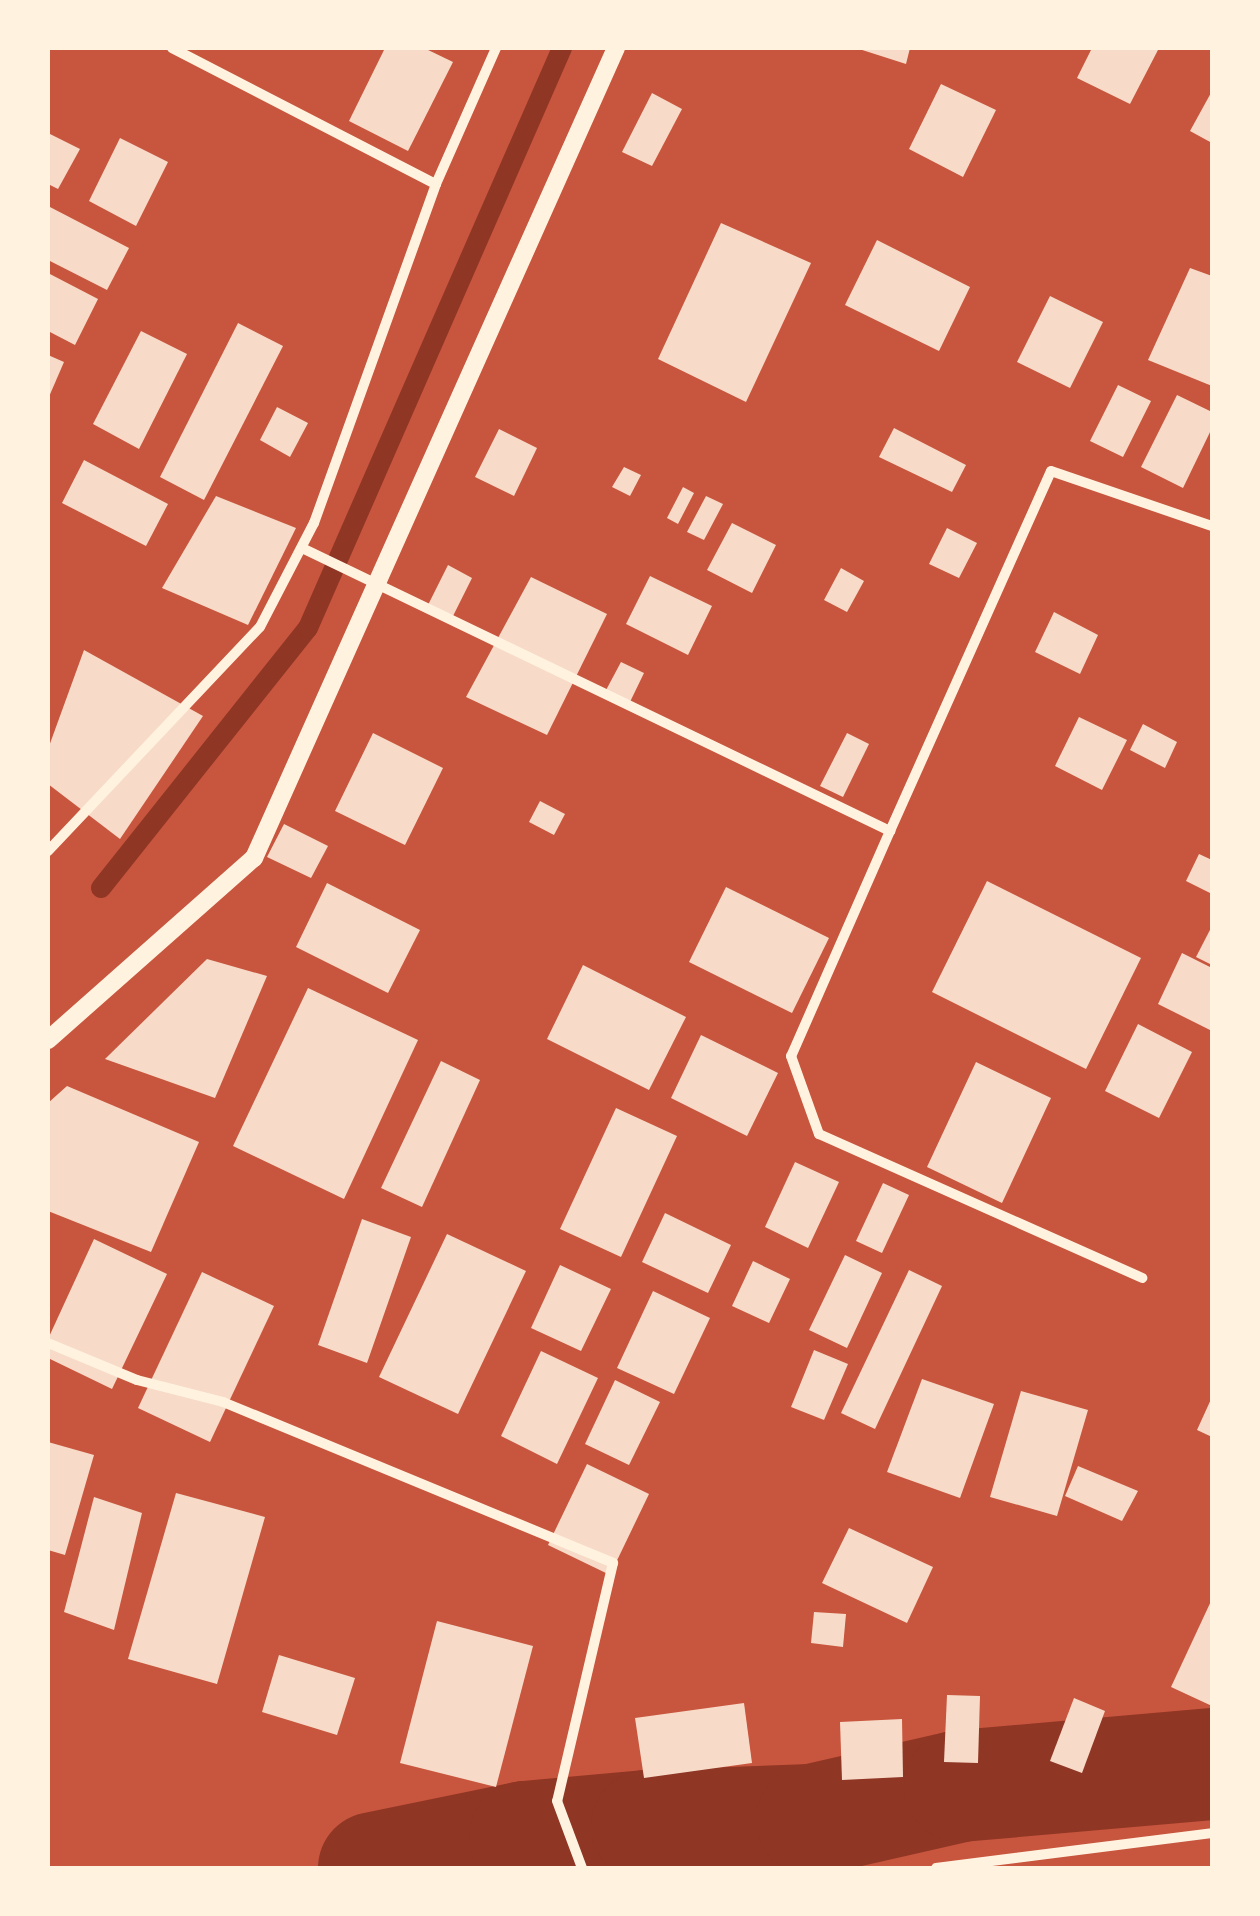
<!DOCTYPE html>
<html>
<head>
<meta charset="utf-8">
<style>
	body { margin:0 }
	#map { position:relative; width:1260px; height:1916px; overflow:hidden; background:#c8553d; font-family:"Fira Sans",sans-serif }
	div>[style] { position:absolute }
	.stream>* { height:20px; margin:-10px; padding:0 10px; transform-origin:10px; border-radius:10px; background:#8f3625 }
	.river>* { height:112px; margin:-56px; padding:0 56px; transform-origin:56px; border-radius:56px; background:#8f3625 }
	.building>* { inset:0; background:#f7dbc8 }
	.minor>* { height:10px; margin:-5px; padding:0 5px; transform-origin:5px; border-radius:5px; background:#fff3e0 }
	.tertiary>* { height:18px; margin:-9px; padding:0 9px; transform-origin:9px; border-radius:9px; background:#fff3e0 }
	span { translate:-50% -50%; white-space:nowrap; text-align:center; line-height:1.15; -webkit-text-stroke:10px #fff3e0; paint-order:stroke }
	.frame { position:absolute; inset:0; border:50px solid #fff3e0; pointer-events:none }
</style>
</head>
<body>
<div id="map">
	<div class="stream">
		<div style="left:101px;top:888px;width:332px;rotate:-51.5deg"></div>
		<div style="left:308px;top:628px;width:633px;rotate:-66.35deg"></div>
	</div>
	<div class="river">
		<div style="left:374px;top:1868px;width:154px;rotate:-11.6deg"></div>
		<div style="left:525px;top:1837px;width:122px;rotate:-5.2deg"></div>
		<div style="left:647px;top:1826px;width:165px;rotate:-2.1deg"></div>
		<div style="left:812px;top:1820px;width:152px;rotate:-12.9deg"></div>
		<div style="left:960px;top:1786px;width:253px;rotate:-5deg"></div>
	</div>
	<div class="building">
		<div style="clip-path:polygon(385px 48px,424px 48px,453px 62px,408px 151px,349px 121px)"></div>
		<div style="clip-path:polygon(856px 48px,910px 48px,906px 64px)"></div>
		<div style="clip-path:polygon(1092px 48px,1159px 48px,1130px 104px,1077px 78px)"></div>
		<div style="clip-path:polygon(941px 84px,996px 110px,963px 177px,909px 149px)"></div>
		<div style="clip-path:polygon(1212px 91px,1212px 143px,1190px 131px)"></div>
		<div style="clip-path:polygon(652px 93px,682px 109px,652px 166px,622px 152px)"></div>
		<div style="clip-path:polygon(48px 133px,80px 149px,58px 189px,48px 184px)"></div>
		<div style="clip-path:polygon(120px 138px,168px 162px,136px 226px,89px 201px)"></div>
		<div style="clip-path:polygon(48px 206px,129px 248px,107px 290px,48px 260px)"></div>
		<div style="clip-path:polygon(721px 223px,811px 263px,746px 402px,658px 359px)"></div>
		<div style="clip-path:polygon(877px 240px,970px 287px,939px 351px,845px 305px)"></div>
		<div style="clip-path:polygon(1190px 268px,1212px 276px,1212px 386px,1148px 360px)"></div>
		<div style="clip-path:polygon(48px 273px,98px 299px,75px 345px,48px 331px)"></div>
		<div style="clip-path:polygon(1050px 296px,1103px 322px,1070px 388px,1017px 362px)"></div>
		<div style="clip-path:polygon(238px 323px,283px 346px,204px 500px,160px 477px)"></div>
		<div style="clip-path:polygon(141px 331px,187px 354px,139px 449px,93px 424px)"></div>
		<div style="clip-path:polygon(48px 355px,64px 362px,48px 399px)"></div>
		<div style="clip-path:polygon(1118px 385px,1151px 401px,1123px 457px,1090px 441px)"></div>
		<div style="clip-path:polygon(1177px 395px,1212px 412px,1212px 428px,1183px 488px,1141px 467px)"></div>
		<div style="clip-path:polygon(277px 407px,308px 423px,290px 457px,260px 440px)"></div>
		<div style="clip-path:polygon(894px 428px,966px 465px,952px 492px,879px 457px)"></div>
		<div style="clip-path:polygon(499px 429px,537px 448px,514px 496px,475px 477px)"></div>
		<div style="clip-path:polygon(84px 460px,168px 504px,146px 546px,62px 503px)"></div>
		<div style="clip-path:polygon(624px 467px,641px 475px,630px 496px,612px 487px)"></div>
		<div style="clip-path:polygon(683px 487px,694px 493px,678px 524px,667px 518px)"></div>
		<div style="clip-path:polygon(216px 496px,296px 528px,248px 625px,162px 588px)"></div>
		<div style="clip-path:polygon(706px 496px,723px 504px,704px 540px,687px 532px)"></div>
		<div style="clip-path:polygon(732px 523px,776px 545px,752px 593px,707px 570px)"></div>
		<div style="clip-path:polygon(947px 528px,977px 543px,959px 578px,929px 564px)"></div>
		<div style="clip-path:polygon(448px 565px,472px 578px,450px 622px,426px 609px)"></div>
		<div style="clip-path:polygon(841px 568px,864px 581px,847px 612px,824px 600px)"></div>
		<div style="clip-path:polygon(650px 576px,712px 606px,688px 655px,626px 624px)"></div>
		<div style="clip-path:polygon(531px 577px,607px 614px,547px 735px,466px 697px)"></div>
		<div style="clip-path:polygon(1054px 612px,1098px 635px,1080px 674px,1035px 652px)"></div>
		<div style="clip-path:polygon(84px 650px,203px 716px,120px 839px,48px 784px,48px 749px)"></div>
		<div style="clip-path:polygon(621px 662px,644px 673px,629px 704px,605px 692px)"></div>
		<div style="clip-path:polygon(1079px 717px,1127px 740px,1102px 790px,1055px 766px)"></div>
		<div style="clip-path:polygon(1143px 724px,1177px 742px,1165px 768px,1130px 750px)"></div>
		<div style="clip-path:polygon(373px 733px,443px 768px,405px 845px,335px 811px)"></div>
		<div style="clip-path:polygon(847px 733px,869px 744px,843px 797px,820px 786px)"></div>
		<div style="clip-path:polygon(540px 801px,565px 814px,554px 835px,529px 822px)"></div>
		<div style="clip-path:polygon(284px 824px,328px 846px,311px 878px,267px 857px)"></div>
		<div style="clip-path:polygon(1199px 854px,1212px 860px,1212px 894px,1186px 881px)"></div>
		<div style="clip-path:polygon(987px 881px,1141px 958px,1086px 1069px,932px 992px)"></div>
		<div style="clip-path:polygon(327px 883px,420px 930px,388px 993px,296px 947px)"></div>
		<div style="clip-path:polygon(726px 887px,829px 938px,792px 1013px,689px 962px)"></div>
		<div style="clip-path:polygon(1212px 926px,1212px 965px,1196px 957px)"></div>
		<div style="clip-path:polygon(1182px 953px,1212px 968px,1212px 1031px,1158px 1004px)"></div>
		<div style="clip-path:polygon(207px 959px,267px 976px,215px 1098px,105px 1059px)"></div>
		<div style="clip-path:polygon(583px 965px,686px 1017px,649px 1090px,547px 1039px)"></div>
		<div style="clip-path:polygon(308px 988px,418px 1040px,344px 1199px,233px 1146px)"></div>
		<div style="clip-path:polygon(1138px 1024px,1192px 1052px,1159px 1118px,1105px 1091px)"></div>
		<div style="clip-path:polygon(701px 1035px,778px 1073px,747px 1136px,671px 1098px)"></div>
		<div style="clip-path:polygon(441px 1061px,480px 1080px,422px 1207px,381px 1188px)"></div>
		<div style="clip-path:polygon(976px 1062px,1051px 1098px,1002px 1203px,927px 1167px)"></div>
		<div style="clip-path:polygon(67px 1086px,199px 1142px,151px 1252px,48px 1211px,48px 1103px)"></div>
		<div style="clip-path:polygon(616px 1108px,677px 1136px,621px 1257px,560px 1229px)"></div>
		<div style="clip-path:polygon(795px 1162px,839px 1182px,808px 1248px,765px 1227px)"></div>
		<div style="clip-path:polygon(883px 1183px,909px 1195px,882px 1253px,856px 1241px)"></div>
		<div style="clip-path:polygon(665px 1213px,731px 1245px,708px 1293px,642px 1262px)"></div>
		<div style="clip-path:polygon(362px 1219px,411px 1237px,367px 1363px,318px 1345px)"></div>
		<div style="clip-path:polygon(447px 1234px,526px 1271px,458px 1414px,379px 1377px)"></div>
		<div style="clip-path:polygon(94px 1239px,167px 1274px,112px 1389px,48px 1358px,48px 1339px)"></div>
		<div style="clip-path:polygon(845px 1255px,882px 1273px,847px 1348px,809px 1330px)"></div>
		<div style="clip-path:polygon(753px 1261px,790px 1279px,769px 1323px,732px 1306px)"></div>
		<div style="clip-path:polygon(560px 1265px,611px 1289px,581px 1351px,531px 1328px)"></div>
		<div style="clip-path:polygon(909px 1270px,942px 1286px,875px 1429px,841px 1413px)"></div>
		<div style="clip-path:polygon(202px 1272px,274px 1306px,210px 1442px,138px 1408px)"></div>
		<div style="clip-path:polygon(653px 1291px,710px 1318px,674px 1394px,617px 1368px)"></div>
		<div style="clip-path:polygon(814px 1350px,848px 1364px,824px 1420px,791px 1407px)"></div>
		<div style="clip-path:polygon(541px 1351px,598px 1378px,557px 1464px,501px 1436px)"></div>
		<div style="clip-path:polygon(922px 1379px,994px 1404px,960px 1498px,887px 1472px)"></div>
		<div style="clip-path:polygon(615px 1380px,660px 1402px,629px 1465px,585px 1444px)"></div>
		<div style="clip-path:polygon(1021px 1391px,1088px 1410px,1057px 1516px,990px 1497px)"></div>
		<div style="clip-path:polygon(1212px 1397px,1212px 1437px,1197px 1430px)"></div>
		<div style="clip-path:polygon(48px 1442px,94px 1455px,65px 1555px,48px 1550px)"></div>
		<div style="clip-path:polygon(587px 1464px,649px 1494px,610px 1575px,548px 1545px)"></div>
		<div style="clip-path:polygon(1078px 1466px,1138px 1491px,1122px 1521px,1065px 1496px)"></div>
		<div style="clip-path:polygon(176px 1493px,265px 1517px,217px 1684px,128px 1659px)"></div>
		<div style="clip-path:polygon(94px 1497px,142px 1513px,114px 1630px,64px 1612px)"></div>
		<div style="clip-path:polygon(849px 1528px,933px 1567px,907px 1623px,822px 1583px)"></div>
		<div style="clip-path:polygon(1212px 1599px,1212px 1706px,1171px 1687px)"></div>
		<div style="clip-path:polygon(814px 1612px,846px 1614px,843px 1647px,811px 1643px)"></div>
		<div style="clip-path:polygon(437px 1621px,533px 1646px,496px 1787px,400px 1763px)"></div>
		<div style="clip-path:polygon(279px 1655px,355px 1678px,337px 1735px,262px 1712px)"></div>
		<div style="clip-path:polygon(947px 1695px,980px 1696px,978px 1763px,944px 1762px)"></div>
		<div style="clip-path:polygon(1074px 1698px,1105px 1711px,1082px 1773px,1050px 1761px)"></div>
		<div style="clip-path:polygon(744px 1703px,752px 1763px,644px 1778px,635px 1718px)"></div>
		<div style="clip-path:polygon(902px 1719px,903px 1777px,842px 1780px,840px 1722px)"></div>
	</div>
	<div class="minor">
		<div style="left:172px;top:48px;width:297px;rotate:27.3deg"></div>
		<div style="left:302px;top:548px;width:653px;rotate:25.7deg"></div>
		<div style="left:890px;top:831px;width:246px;rotate:113.7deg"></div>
		<div style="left:791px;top:1056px;width:83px;rotate:70.3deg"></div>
		<div style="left:819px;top:1134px;width:354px;rotate:24deg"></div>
		<div style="left:890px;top:831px;width:394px;rotate:-65.9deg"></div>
		<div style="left:1051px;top:471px;width:170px;rotate:18.9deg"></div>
		<div style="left:48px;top:851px;width:308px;rotate:-46.6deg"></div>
		<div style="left:260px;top:627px;width:117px;rotate:-62.6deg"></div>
		<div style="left:314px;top:523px;width:360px;rotate:-70.2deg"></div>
		<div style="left:436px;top:184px;width:149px;rotate:-66.2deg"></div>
		<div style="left:48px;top:1343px;width:96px;rotate:22.6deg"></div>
		<div style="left:137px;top:1380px;width:89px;rotate:14.3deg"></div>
		<div style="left:223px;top:1402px;width:422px;rotate:22.4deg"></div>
		<div style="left:613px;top:1563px;width:244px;rotate:103.2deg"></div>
		<div style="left:557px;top:1801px;width:72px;rotate:69.5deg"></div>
		<div style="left:936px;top:1868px;width:278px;rotate:-7.2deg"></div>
	</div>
	<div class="tertiary">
		<div style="left:48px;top:1040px;width:275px;rotate:-41.5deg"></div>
		<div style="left:254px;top:858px;width:887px;rotate:-65.92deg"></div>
	</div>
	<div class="frame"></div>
</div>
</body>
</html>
